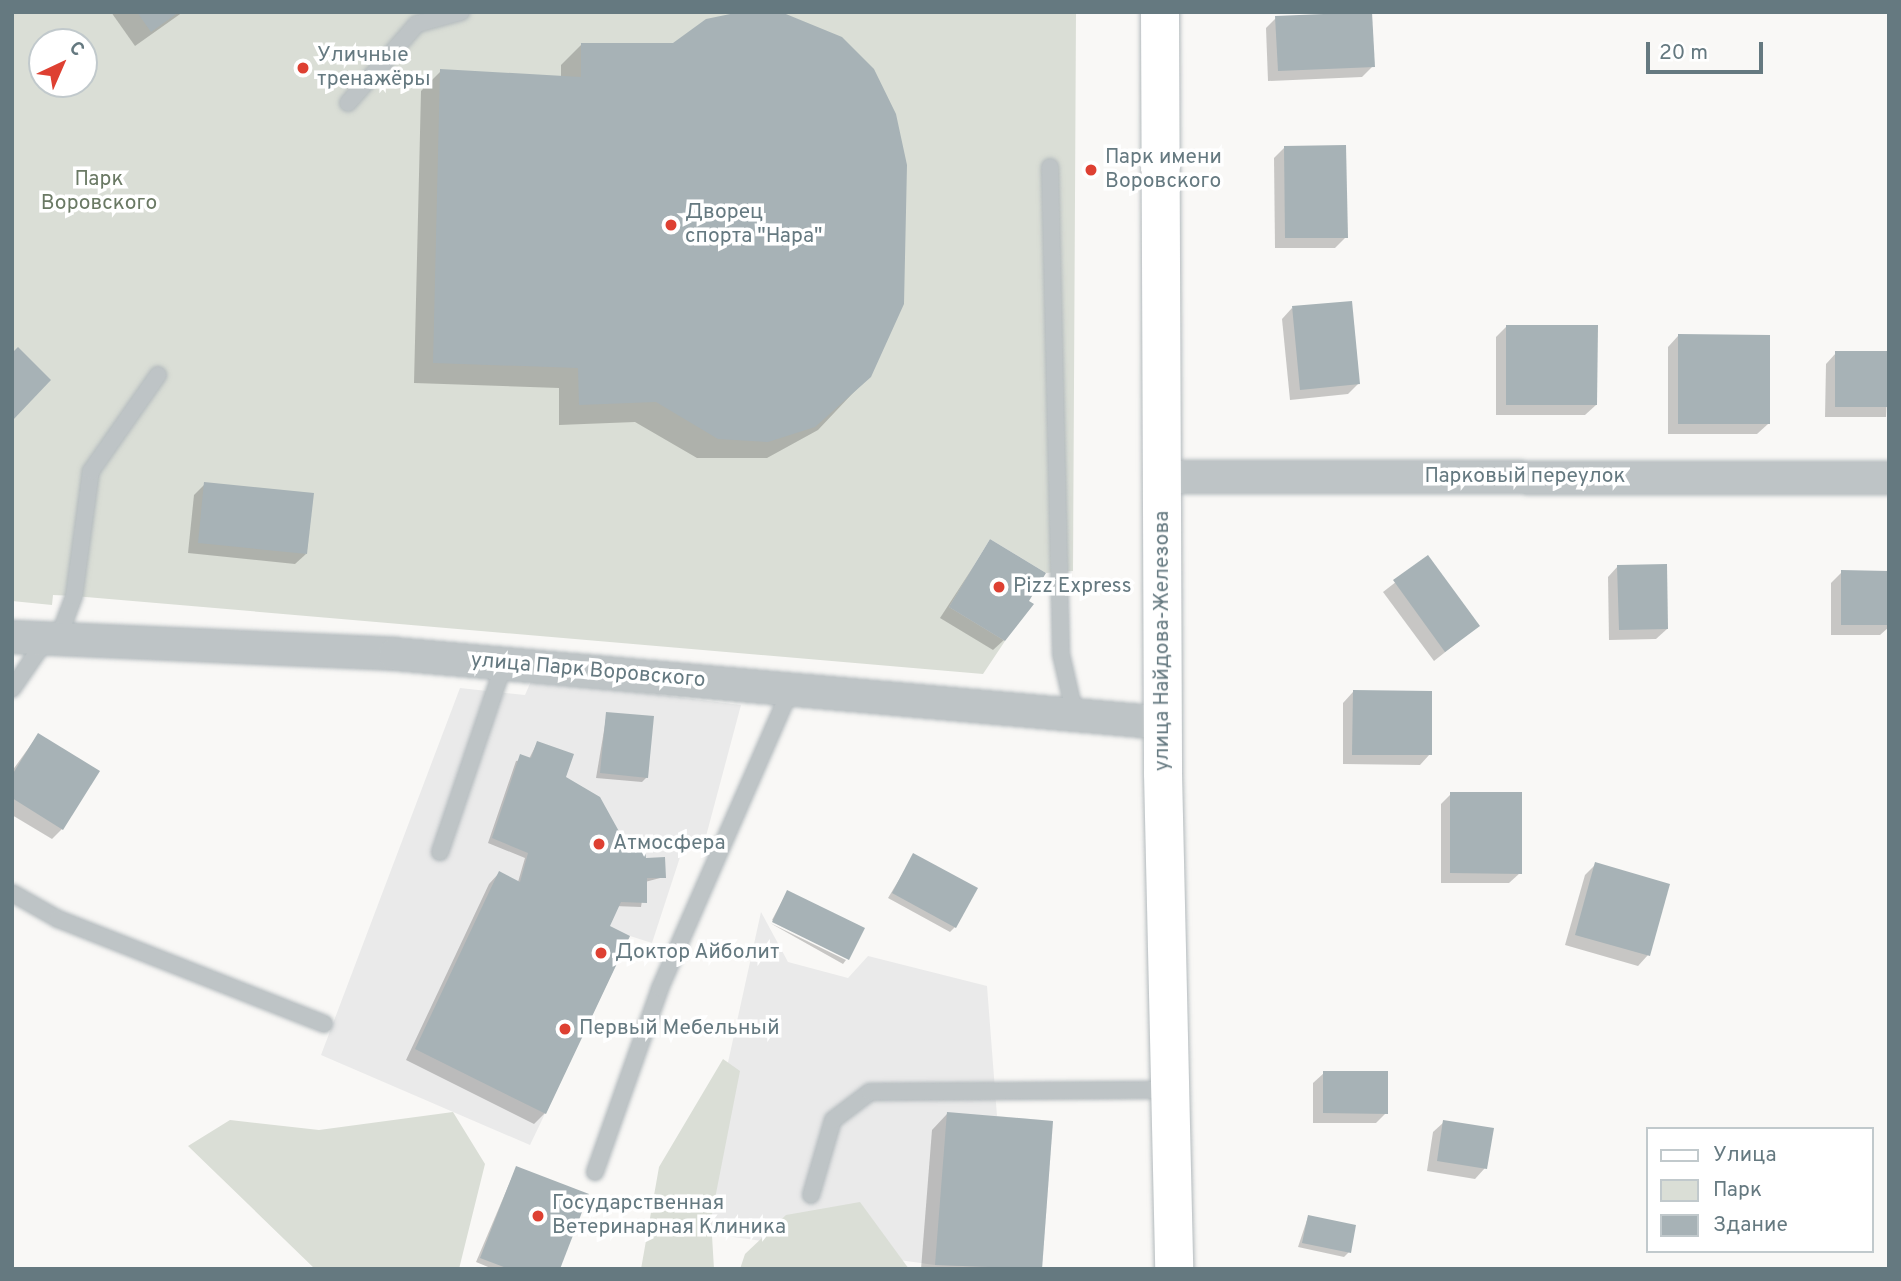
<!DOCTYPE html>
<html>
<head>
<meta charset="utf-8">
<style>
	body { margin:0 }
	#map { position:relative; width:1901px; height:1281px; overflow:hidden; background:#f9f8f6; font-family:Overpass,sans-serif }
	div>[style] { position:absolute }
	.built>* { inset:0; background:#eaeaea }
	.green>* { inset:0; background:#daded6 }
	.shadow>* { inset:0; background:#0003 }
	.building>* { inset:0; background:#a7b2b6 }
	.roads { filter:drop-shadow(0 0 2px #b3babd) drop-shadow(0 0 2px #b3babd) }
	.lane>* { height:16px; margin:-8px; padding:0 8px; transform-origin:8px; border-radius:8px; background:#bec4c6 }
	.street>* { height:32px; margin:-16px; padding:0 16px; transform-origin:16px; border-radius:16px; background:#bec4c6 }
	.secondary>* { height:38px; margin:-19px; padding:0 19px; transform-origin:19px; border-radius:19px; background:#fff }
	.dots>* { width:19px; height:19px; translate:-50% -50%; box-sizing:border-box; border:4px solid #fff; border-radius:50% }
	span { translate:-50% -50%; white-space:nowrap; text-align:center; line-height:1.15; -webkit-text-stroke:7px #fff; paint-order:stroke }
	.poi-label { font-size:21px; color:#657980 }
	.left { translate:0 -50%; text-align:left }
	.park-label { font-size:21px; color:#6a7964 }
	.street-label { font-size:21px; color:#657980 }
	.frame { position:absolute; inset:0; border:14px solid #657980; pointer-events:none }
	.legend { position:absolute; left:1646px; top:1127px; width:228px; height:126px; box-sizing:border-box; background:#fff; border:2px solid #c1c9cc; margin:0; padding:9px 12px; list-style:none; font-size:21px; color:#657980 }
	.legend li { display:flex; align-items:center; gap:14px; height:35px }
	.legend b { width:35px; border:2px solid #c1c9cc }
	.north { position:absolute; left:28px; top:28px; width:70px; height:70px; box-sizing:border-box; background:#fff; border:2px solid #c1c9cc; border-radius:50%; rotate:44deg; font-size:19px; font-weight:700; line-height:28px; text-align:center; color:#657980 }
	.north::after { content:''; display:block; margin:auto; width:24px; height:32px; background:#de4032; clip-path:polygon(50% 0,100% 100%,50% 72%,0 100%) }
	.scale { position:absolute; left:1646px; top:42px; width:117px; height:32px; box-sizing:border-box; border:4px solid #657980; border-top:0; padding-left:9px; font-size:21px; line-height:24px; white-space:nowrap; color:#657980; -webkit-text-stroke:5px #fff; paint-order:stroke }
</style>
</head>
<body>
<div id="map">
	<div class="built">
		<div style="clip-path:polygon(532px 679px,741px 705px,705px 840px,685px 842px,652px 943px,630px 936px,530px 1145px,321px 1055px,460px 688px,525px 695px)"></div>
		<div style="clip-path:polygon(761px 912px,788px 962px,848px 978px,868px 956px,987px 986px,997px 1116px,1053px 1121px,1042px 1269px,935px 1265px,691px 1231px)"></div>
	</div>
	<div class="green">
		<div style="clip-path:polygon(evenodd,12px 12px,1076px 12px,1073px 571px,1046px 573px,990px 539px,949px 607px,1005px 641px,983px 674px,74px 596px,53px 595px,52px 605px,12px 601px,12px 12px,42px 42px,84px 42px,84px 84px,42px 84px,42px 42px)"></div>
		<div style="clip-path:polygon(723px 1059px,740px 1071px,711px 1219px,714px 1269px,641px 1269px,659px 1167px)"></div>
		<div style="clip-path:polygon(453px 1112px,485px 1164px,459px 1269px,315px 1269px,188px 1146px,230px 1120px,319px 1130px)"></div>
		<div style="clip-path:polygon(860px 1202px,909px 1269px,740px 1269px,745px 1254px,786px 1215px)"></div>
	</div>
	<div class="shadow">
		<div style="clip-path:polygon(111px 12px,183px 12px,135px 46px)"></div>
		<div style="clip-path:polygon(1276px 18px,1373px 66px,1362px 77px,1268px 81px,1266px 28px)"></div>
		<div style="clip-path:polygon(581px 45px,869px 376px,818px 430px,767px 458px,697px 458px,635px 422px,559px 425px,559px 388px,414px 383px,421px 91px,441px 71px,561px 78px,561px 65px)"></div>
		<div style="clip-path:polygon(1284px 148px,1346px 237px,1335px 248px,1275px 248px,1274px 158px)"></div>
		<div style="clip-path:polygon(1292px 308px,1358px 384px,1348px 394px,1290px 400px,1282px 319px)"></div>
		<div style="clip-path:polygon(1506px 327px,1596px 405px,1585px 415px,1496px 415px,1496px 337px)"></div>
		<div style="clip-path:polygon(1678px 336px,1768px 424px,1757px 434px,1668px 434px,1668px 347px)"></div>
		<div style="clip-path:polygon(1836px 353px,1889px 353px,1886px 417px,1825px 417px,1826px 364px)"></div>
		<div style="clip-path:polygon(205px 484px,306px 554px,295px 564px,188px 553px,194px 495px)"></div>
		<div style="clip-path:polygon(990px 541px,1004px 640px,993px 650px,940px 618px)"></div>
		<div style="clip-path:polygon(1428px 557px,1478px 626px,1434px 661px,1383px 592px)"></div>
		<div style="clip-path:polygon(1618px 566px,1667px 629px,1656px 639px,1609px 640px,1608px 577px)"></div>
		<div style="clip-path:polygon(1842px 572px,1889px 572px,1889px 627px,1880px 635px,1831px 635px,1831px 583px)"></div>
		<div style="clip-path:polygon(1353px 692px,1430px 754px,1420px 765px,1343px 764px,1343px 703px)"></div>
		<div style="clip-path:polygon(607px 713px,647px 777px,642px 782px,596px 778px)"></div>
		<div style="clip-path:polygon(38px 735px,62px 829px,52px 839px,12px 815px,12px 771px)"></div>
		<div style="clip-path:polygon(537px 743px,559px 786px,664px 877px,645px 882px,641px 907px,614px 906px,545px 1113px,534px 1124px,406px 1060px,489px 884px,499px 873px,518px 882px,525px 858px,488px 843px,516px 761px,529px 759px)"></div>
		<div style="clip-path:polygon(1451px 794px,1520px 873px,1509px 883px,1441px 883px,1441px 804px)"></div>
		<div style="clip-path:polygon(914px 855px,955px 927px,950px 932px,888px 898px)"></div>
		<div style="clip-path:polygon(1596px 864px,1648px 955px,1638px 966px,1565px 945px,1585px 875px)"></div>
		<div style="clip-path:polygon(787px 892px,848px 958px,772px 920px)"></div>
		<div style="clip-path:polygon(770px 923px,846px 960px,843px 964px)"></div>
		<div style="clip-path:polygon(1324px 1073px,1386px 1113px,1376px 1123px,1313px 1123px,1313px 1083px)"></div>
		<div style="clip-path:polygon(947px 1114px,1040px 1269px,921px 1269px,932px 1130px)"></div>
		<div style="clip-path:polygon(1444px 1122px,1485px 1168px,1475px 1179px,1427px 1171px,1433px 1132px)"></div>
		<div style="clip-path:polygon(516px 1168px,558px 1269px,493px 1269px,476px 1262px)"></div>
		<div style="clip-path:polygon(1308px 1217px,1349px 1252px,1344px 1257px,1298px 1247px)"></div>
	</div>
	<div class="building">
		<div style="clip-path:polygon(137px 12px,179px 12px,151px 32px)"></div>
		<div style="clip-path:polygon(740px 12px,781px 12px,842px 37px,874px 69px,896px 114px,907px 165px,904px 304px,871px 377px,815px 427px,768px 442px,718px 439px,656px 402px,579px 405px,578px 368px,433px 363px,440px 69px,581px 77px,581px 43px,673px 43px,706px 19px)"></div>
		<div style="clip-path:polygon(1372px 12px,1375px 67px,1278px 71px,1275px 16px)"></div>
		<div style="clip-path:polygon(1346px 145px,1348px 238px,1285px 238px,1284px 146px)"></div>
		<div style="clip-path:polygon(1352px 301px,1360px 384px,1300px 390px,1292px 306px)"></div>
		<div style="clip-path:polygon(1506px 325px,1598px 325px,1597px 405px,1506px 405px)"></div>
		<div style="clip-path:polygon(1678px 334px,1770px 335px,1770px 424px,1678px 424px)"></div>
		<div style="clip-path:polygon(18px 347px,51px 380px,12px 421px,12px 353px)"></div>
		<div style="clip-path:polygon(1835px 351px,1889px 351px,1889px 407px,1835px 407px)"></div>
		<div style="clip-path:polygon(204px 482px,314px 493px,307px 554px,198px 543px)"></div>
		<div style="clip-path:polygon(990px 539px,1046px 573px,1029px 601px,1034px 604px,1005px 641px,949px 607px)"></div>
		<div style="clip-path:polygon(1428px 555px,1480px 626px,1445px 652px,1393px 580px)"></div>
		<div style="clip-path:polygon(1667px 564px,1668px 629px,1619px 630px,1617px 565px)"></div>
		<div style="clip-path:polygon(1841px 570px,1889px 571px,1889px 625px,1841px 625px)"></div>
		<div style="clip-path:polygon(1353px 690px,1432px 691px,1432px 755px,1352px 755px)"></div>
		<div style="clip-path:polygon(606px 712px,654px 716px,648px 778px,600px 773px)"></div>
		<div style="clip-path:polygon(38px 733px,100px 771px,63px 830px,12px 798px,12px 775px)"></div>
		<div style="clip-path:polygon(537px 741px,574px 754px,566px 777px,600px 797px,621px 835px,643px 835px,646px 858px,665px 857px,666px 878px,647px 878px,647px 903px,621px 902px,610px 926px,630px 936px,546px 1114px,415px 1049px,499px 871px,520px 882px,528px 853px,492px 838px,520px 754px,531px 758px)"></div>
		<div style="clip-path:polygon(1450px 792px,1522px 792px,1522px 874px,1450px 873px)"></div>
		<div style="clip-path:polygon(913px 853px,978px 888px,956px 928px,892px 893px)"></div>
		<div style="clip-path:polygon(1595px 862px,1670px 884px,1650px 956px,1575px 935px)"></div>
		<div style="clip-path:polygon(787px 890px,865px 928px,849px 960px,772px 922px)"></div>
		<div style="clip-path:polygon(1323px 1071px,1388px 1071px,1388px 1114px,1323px 1113px)"></div>
		<div style="clip-path:polygon(947px 1112px,1053px 1121px,1042px 1269px,935px 1265px)"></div>
		<div style="clip-path:polygon(1443px 1120px,1494px 1128px,1487px 1169px,1437px 1161px)"></div>
		<div style="clip-path:polygon(516px 1166px,589px 1194px,560px 1269px,509px 1269px,480px 1258px)"></div>
		<div style="clip-path:polygon(1308px 1215px,1356px 1225px,1351px 1253px,1302px 1243px)"></div>
	</div>
	<div class="roads">
		<div class="lane">
			<div style="left:348px;top:103px;width:105px;rotate:-48.9deg"></div>
			<div style="left:417px;top:24px;width:46px;rotate:-15.3deg"></div>
			<div style="left:1050px;top:167px;width:487px;rotate:88.7deg"></div>
			<div style="left:1061px;top:654px;width:63px;rotate:77.1deg"></div>
			<div style="left:58px;top:639px;width:46px;rotate:-69.6deg"></div>
			<div style="left:74px;top:596px;width:126px;rotate:-82.3deg"></div>
			<div style="left:91px;top:471px;width:117px;rotate:-55.1deg"></div>
			<div style="left:12px;top:689px;width:62px;rotate:-55.5deg"></div>
			<div style="left:440px;top:852px;width:199px;rotate:-71.2deg"></div>
			<div style="left:12px;top:893px;width:53px;rotate:29.5deg"></div>
			<div style="left:58px;top:919px;width:286px;rotate:21.5deg"></div>
			<div style="left:595px;top:1172px;width:195px;rotate:-70.5deg"></div>
			<div style="left:660px;top:988px;width:325px;rotate:-66.4deg"></div>
			<div style="left:811px;top:1195px;width:78px;rotate:-73.7deg"></div>
			<div style="left:833px;top:1120px;width:46px;rotate:-37.1deg"></div>
			<div style="left:870px;top:1092px;width:299px;rotate:-0.4deg"></div>
		</div>
		<div class="street">
			<div style="left:1162px;top:477px;width:727px;rotate:0.08deg"></div>
			<div style="left:12px;top:637px;width:383px;rotate:2.5deg"></div>
			<div style="left:395px;top:654px;width:771px;rotate:5.13deg"></div>
		</div>
		<div class="secondary">
			<div style="left:1160px;top:12px;width:761px;rotate:89.77deg"></div>
			<div style="left:1163px;top:773px;width:496px;rotate:88.7deg"></div>
		</div>
	</div>
	<div class="dots">
		<div style="left:303px;top:68px;background:#de4032"></div>
		<div style="left:1091px;top:170px;background:#de4032"></div>
		<div style="left:671px;top:225px;background:#de4032"></div>
		<div style="left:999px;top:587px;background:#de4032"></div>
		<div style="left:599px;top:844px;background:#de4032"></div>
		<div style="left:601px;top:953px;background:#de4032"></div>
		<div style="left:565px;top:1029px;background:#de4032"></div>
		<div style="left:538px;top:1216px;background:#de4032"></div>
	</div>
	<div class="poi-label">
		<span class="left" style="left:317px;top:68px">Уличные<br>тренажёры</span>
		<span class="left" style="left:1105px;top:170px">Парк имени<br>Воровского</span>
		<span class="left" style="left:685px;top:225px">Дворец<br>спорта "Нара"</span>
		<span class="left" style="left:1013px;top:587px">Pizz Express</span>
		<span class="left" style="left:613px;top:844px">Атмосфера</span>
		<span class="left" style="left:615px;top:953px">Доктор Айболит</span>
		<span class="left" style="left:579px;top:1029px">Первый Мебельный</span>
		<span class="left" style="left:552px;top:1216px">Государственная<br>Ветеринарная Клиника</span>
	</div>
	<div class="park-label">
		<span style="left:99px;top:192px">Парк<br>Воровского</span>
	</div>
	<div class="street-label">
		<span style="left:1525px;top:477px">Парковый переулок</span>
		<span style="left:1163px;top:641px;rotate:-90deg">улица Найдова-Железова</span>
		<span style="left:588px;top:671px;rotate:5deg">улица Парк Воровского</span>
	</div>
	<div class="frame"></div>
	<ul class="legend">
	<li><b style="height:9px;background:#fff"></b>Улица</li>
	<li><b style="height:19px;background:#daded6"></b>Парк</li>
	<li><b style="height:19px;background:#a7b2b6"></b>Здание</li>
	</ul>
	<div class="north">С</div>
	<div class="scale">20 m</div>
</div>
</body>
</html>
